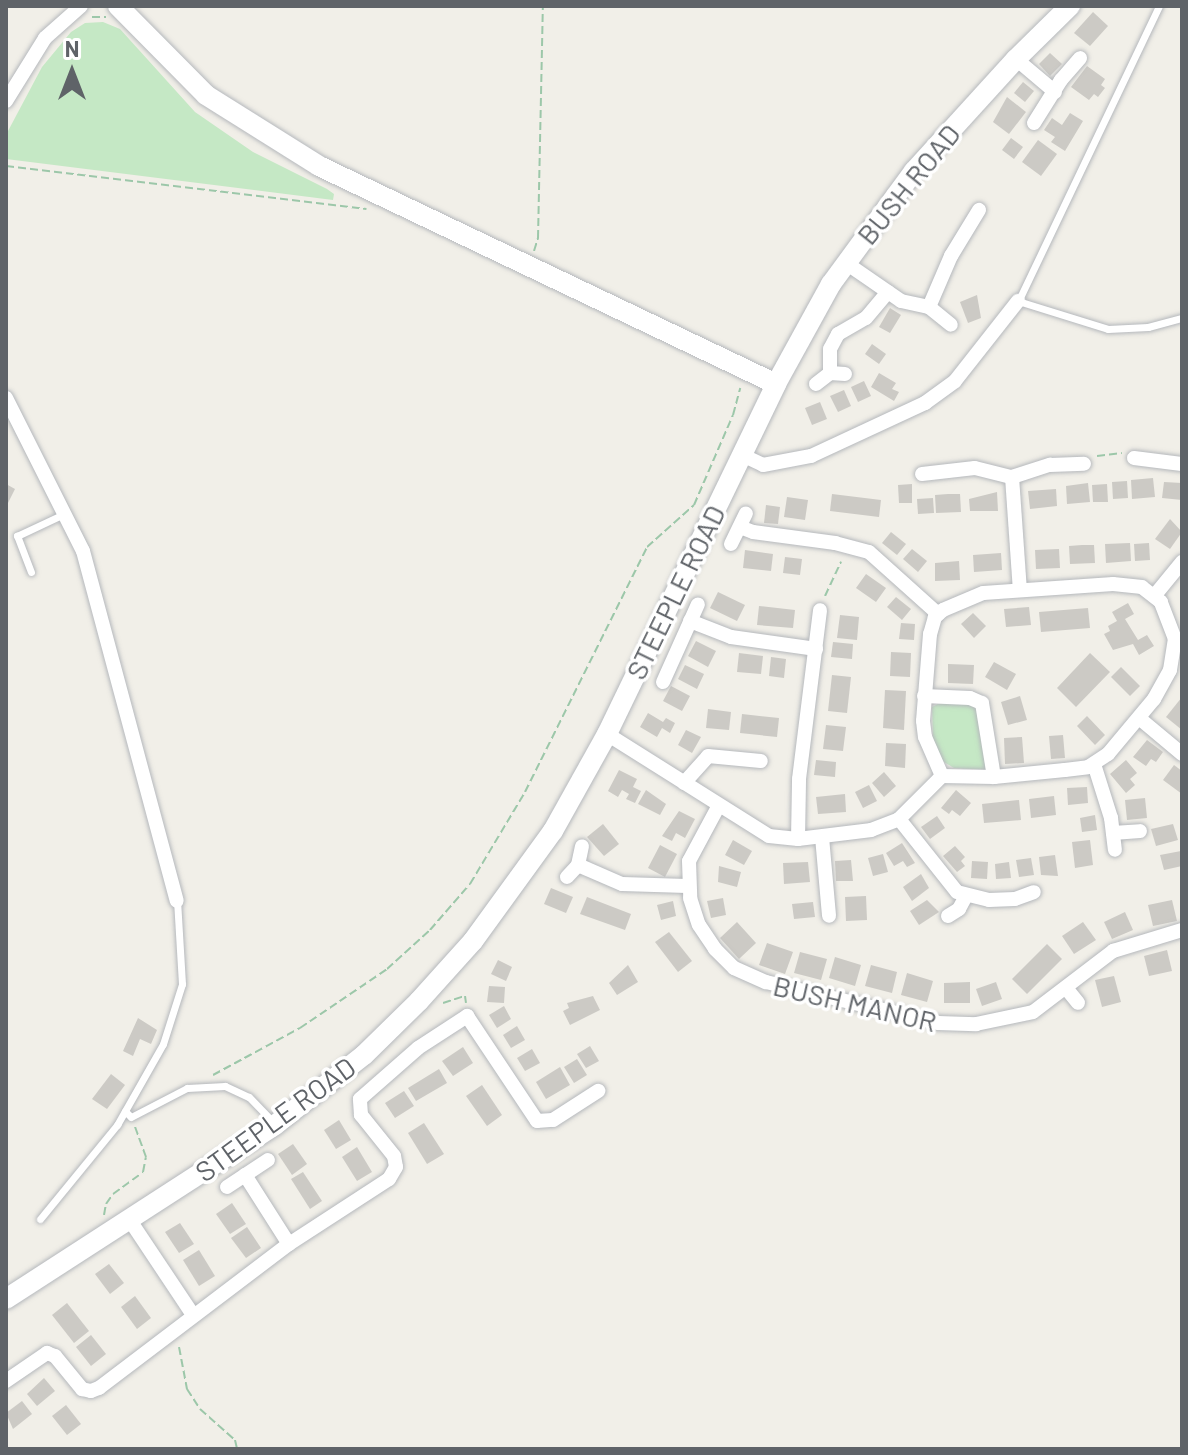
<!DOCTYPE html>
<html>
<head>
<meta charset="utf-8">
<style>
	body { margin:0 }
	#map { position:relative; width:1188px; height:1455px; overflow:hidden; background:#f1efe8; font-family:Barlow,sans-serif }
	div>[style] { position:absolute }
	.green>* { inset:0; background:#c5e8c5 }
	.building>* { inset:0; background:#cccac5 }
	.path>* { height:2px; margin-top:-1px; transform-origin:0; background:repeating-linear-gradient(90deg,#9cc7a9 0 8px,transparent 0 12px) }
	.roads { filter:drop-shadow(0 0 2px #b5b8bc) drop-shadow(0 0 2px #b5b8bc) }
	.lane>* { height:7px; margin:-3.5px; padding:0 3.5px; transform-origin:3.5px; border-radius:3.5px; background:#fff }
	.street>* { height:14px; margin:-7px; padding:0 7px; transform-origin:7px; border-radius:7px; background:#fff }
	.secondary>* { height:20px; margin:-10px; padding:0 10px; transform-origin:10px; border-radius:10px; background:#fff }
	span { translate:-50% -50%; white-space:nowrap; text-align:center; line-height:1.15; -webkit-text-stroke:7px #fff; paint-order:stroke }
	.street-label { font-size:28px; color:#5f6368 }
	.frame { position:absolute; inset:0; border:8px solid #5f6368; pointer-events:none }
	.north { position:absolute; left:32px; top:32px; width:80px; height:80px; -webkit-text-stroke:6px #fff; paint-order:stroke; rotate:0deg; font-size:22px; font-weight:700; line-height:32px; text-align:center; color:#5f6368 }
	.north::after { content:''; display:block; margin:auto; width:28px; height:36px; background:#5f6368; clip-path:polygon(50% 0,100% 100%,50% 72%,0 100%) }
</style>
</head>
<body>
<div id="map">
	<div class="green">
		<div style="clip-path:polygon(103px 22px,120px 29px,195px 112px,253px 152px,327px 189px,334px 194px,333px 200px,6px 159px,8px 131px,42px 67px,71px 32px,85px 23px)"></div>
		<div style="clip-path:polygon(944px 701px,976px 706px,986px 770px,954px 768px,939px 759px,933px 738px,932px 707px)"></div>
	</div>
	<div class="building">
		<div style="clip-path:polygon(1093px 12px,1108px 26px,1090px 46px,1074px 33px)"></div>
		<div style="clip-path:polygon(1050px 53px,1062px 64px,1050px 76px,1039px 64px)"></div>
		<div style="clip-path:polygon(1087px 66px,1105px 79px,1101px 85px,1105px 88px,1098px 97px,1094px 94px,1089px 100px,1071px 87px)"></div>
		<div style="clip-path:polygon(1023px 82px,1034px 91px,1025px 102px,1014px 93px)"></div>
		<div style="clip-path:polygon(1007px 97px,1026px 112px,1009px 134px,993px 122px)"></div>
		<div style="clip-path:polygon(1070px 113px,1083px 121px,1065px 151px,1051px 142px,1055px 137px,1044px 130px,1052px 118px,1062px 125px)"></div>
		<div style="clip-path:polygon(1011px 138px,1023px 147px,1014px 159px,1002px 150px)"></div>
		<div style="clip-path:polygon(1038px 140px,1057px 154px,1041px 176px,1022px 162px)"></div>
		<div style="clip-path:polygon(977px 295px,981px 318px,968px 323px,960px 302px)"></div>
		<div style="clip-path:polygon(890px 308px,901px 315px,890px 333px,879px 327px)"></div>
		<div style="clip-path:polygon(872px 344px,886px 354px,879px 364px,865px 354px)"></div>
		<div style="clip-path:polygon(879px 373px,896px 383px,892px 389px,899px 392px,894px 401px,871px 387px)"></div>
		<div style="clip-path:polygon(864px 381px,871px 396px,858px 402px,851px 387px)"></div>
		<div style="clip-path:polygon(844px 390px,851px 406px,838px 412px,830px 396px)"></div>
		<div style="clip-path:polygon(820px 402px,827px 419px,812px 425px,805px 408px)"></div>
		<div style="clip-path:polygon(1153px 478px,1155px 497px,1132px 499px,1131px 480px)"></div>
		<div style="clip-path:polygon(1127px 481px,1128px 498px,1113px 499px,1112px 482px)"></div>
		<div style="clip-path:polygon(1164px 482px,1182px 483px,1182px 500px,1162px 498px)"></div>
		<div style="clip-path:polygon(1088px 483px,1090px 502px,1067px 504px,1066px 486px)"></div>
		<div style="clip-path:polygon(6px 484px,15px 489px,6px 507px)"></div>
		<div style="clip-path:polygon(912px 484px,912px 503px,899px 503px,898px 485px)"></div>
		<div style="clip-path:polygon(1107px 484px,1108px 502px,1093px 502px,1092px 485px)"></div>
		<div style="clip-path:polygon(1056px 489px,1057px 506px,1030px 509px,1028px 491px)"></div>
		<div style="clip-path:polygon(997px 492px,998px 511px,970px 511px,969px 499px)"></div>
		<div style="clip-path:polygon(832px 494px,881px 500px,879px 517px,830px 511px)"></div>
		<div style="clip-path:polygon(948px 494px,960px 494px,961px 512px,936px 513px,935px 495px)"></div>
		<div style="clip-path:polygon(787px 497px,808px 500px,805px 520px,784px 517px)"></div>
		<div style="clip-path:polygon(933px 498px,934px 513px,918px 514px,917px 499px)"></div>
		<div style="clip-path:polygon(766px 505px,780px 507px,778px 524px,764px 523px)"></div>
		<div style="clip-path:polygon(1170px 519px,1182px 532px,1170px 549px,1155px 539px)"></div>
		<div style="clip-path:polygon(891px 532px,906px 544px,897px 555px,882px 543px)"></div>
		<div style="clip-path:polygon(1130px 543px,1131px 561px,1106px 563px,1105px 544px)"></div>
		<div style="clip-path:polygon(1149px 543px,1150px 560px,1135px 561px,1134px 544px)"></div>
		<div style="clip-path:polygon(1082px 545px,1094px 545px,1095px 563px,1070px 564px,1069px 546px)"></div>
		<div style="clip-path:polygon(912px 549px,927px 561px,918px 572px,903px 559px)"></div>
		<div style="clip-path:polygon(1059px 549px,1060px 568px,1036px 569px,1035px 550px)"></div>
		<div style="clip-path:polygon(745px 550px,773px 554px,771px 571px,743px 568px)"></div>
		<div style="clip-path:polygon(1001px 553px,1002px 570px,974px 572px,973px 555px)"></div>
		<div style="clip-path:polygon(785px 557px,802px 559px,800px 575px,783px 573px)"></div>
		<div style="clip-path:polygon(959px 561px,960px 580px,935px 581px,935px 563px)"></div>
		<div style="clip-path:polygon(866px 574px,886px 588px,876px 602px,856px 588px)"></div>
		<div style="clip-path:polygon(718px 592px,745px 605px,737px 621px,710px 608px)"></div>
		<div style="clip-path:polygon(896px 597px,911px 609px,902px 620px,887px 607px)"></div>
		<div style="clip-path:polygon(1128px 603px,1134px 614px,1125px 619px,1138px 640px,1147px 635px,1154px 646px,1139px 655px,1133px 644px,1113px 650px,1104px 634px,1110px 631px,1108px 626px,1117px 621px,1112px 612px)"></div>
		<div style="clip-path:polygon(759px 606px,795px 610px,793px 628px,757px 625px)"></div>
		<div style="clip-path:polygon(1029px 607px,1031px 625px,1006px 627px,1004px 609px)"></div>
		<div style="clip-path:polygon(1088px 608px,1090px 628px,1041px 632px,1039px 612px)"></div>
		<div style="clip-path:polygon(973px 613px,986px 626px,974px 638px,961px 624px)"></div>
		<div style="clip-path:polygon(840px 615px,859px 617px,857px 640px,837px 638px)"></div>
		<div style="clip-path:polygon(901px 623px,915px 624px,914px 640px,899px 639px)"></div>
		<div style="clip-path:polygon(696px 641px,716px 651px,708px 667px,688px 656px)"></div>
		<div style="clip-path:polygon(833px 642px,853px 644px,852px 659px,831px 657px)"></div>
		<div style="clip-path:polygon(891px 652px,911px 653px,910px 677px,890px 676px)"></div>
		<div style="clip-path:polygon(739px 653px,763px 656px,761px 674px,737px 672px)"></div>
		<div style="clip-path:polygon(1090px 653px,1110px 672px,1076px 707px,1057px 688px)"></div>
		<div style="clip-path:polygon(771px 657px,786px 659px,784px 678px,769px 676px)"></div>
		<div style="clip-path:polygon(994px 662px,1016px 674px,1007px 690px,985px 677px)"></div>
		<div style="clip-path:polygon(948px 664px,974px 665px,973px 684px,948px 683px)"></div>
		<div style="clip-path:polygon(685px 665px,704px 674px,697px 689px,678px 679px)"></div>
		<div style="clip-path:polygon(1121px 667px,1140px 686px,1130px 696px,1111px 677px)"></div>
		<div style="clip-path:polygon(832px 675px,851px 677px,847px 713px,828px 711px)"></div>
		<div style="clip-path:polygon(671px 686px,690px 696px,682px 711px,663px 701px)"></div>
		<div style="clip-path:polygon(885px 690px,906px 691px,904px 730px,883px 728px)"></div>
		<div style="clip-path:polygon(1020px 696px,1027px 720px,1008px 725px,1001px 702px)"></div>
		<div style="clip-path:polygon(1182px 697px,1182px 730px,1166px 717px)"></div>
		<div style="clip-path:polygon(708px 709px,731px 712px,729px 730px,706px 728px)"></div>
		<div style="clip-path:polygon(648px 713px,663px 722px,666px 718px,675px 723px,670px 733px,662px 728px,657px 737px,640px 727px)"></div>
		<div style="clip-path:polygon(742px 714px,779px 718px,777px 737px,740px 733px)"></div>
		<div style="clip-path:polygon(1087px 716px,1105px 735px,1095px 745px,1077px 726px)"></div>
		<div style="clip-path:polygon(826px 725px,846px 727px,843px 751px,823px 749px)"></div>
		<div style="clip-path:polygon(686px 730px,701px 737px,692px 753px,678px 745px)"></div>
		<div style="clip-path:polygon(1063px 735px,1065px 758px,1051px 759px,1049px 736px)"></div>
		<div style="clip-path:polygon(1022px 737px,1024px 763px,1005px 764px,1004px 738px)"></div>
		<div style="clip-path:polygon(1147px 740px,1163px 752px,1156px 762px,1151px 759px,1146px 766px,1133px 757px)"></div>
		<div style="clip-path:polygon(886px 743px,906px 744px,905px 768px,885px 766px)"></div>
		<div style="clip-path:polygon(816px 760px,836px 762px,835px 777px,814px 775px)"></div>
		<div style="clip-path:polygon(1126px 760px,1137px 773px,1130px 779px,1135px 785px,1126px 793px,1110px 774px)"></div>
		<div style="clip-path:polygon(1174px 765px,1182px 771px,1182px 794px,1163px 780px)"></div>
		<div style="clip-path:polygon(619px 770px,637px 779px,633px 787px,641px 791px,635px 803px,626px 799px,629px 794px,622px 790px,618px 797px,608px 791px)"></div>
		<div style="clip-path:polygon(884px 772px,896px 786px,884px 797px,872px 783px)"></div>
		<div style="clip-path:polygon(869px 785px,877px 801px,863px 808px,855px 792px)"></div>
		<div style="clip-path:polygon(1087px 787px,1088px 803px,1068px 805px,1067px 788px)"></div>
		<div style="clip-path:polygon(646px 790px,666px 804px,660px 815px,638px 804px)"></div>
		<div style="clip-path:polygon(956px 790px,971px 803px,960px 816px,952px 810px,949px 814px,941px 808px)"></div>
		<div style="clip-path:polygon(845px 794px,846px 812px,818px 814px,816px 797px)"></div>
		<div style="clip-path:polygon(1054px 796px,1056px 815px,1031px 818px,1029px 799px)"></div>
		<div style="clip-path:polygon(1145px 798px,1147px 818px,1127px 820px,1125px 800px)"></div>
		<div style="clip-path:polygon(1019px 800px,1021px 820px,984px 823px,982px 804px)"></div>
		<div style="clip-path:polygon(679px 811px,695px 819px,685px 838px,676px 833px,672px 841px,662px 836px)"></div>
		<div style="clip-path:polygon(1095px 815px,1097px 830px,1082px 832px,1080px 818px)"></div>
		<div style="clip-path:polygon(937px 816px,945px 828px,930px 839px,921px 827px)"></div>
		<div style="clip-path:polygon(603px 824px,619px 844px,604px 856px,587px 837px)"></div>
		<div style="clip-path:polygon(1173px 824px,1178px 840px,1156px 846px,1151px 829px)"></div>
		<div style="clip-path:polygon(733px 840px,752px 851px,744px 865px,725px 855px)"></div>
		<div style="clip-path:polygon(1090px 840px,1093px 865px,1075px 868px,1072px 842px)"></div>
		<div style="clip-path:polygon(902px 843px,915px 863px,907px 867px,903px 861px,894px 866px,886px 853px)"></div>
		<div style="clip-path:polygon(660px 845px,677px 854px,665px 877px,648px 868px)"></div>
		<div style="clip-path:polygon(955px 846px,965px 857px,961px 861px,965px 866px,957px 872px,943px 856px)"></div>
		<div style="clip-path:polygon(1181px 851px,1182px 866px,1164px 870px,1160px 855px)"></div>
		<div style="clip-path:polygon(883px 854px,888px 872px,873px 876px,868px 858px)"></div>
		<div style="clip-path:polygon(1055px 855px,1058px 876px,1041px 875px,1039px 857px)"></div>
		<div style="clip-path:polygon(1031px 858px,1034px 875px,1019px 877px,1016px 860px)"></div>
		<div style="clip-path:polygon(851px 860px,853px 881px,836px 881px,835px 861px)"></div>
		<div style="clip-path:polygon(972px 861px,988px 862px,987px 879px,971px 878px)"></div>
		<div style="clip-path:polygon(808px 862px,810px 882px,784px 884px,783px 863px)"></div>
		<div style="clip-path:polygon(1009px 862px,1011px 878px,996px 879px,995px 864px)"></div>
		<div style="clip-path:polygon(719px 866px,741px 872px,737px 887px,718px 882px)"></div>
		<div style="clip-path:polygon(921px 874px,929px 888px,912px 901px,903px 887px)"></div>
		<div style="clip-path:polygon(551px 888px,573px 897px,566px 913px,544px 904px)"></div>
		<div style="clip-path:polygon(866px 896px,867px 920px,846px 921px,845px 897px)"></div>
		<div style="clip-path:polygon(587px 897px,631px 914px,625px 930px,580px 914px)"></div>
		<div style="clip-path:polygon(723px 898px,726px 915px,711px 918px,707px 901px)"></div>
		<div style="clip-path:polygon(927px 900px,939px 912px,919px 925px,910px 911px)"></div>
		<div style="clip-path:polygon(1172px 900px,1177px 921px,1153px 926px,1148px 905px)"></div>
		<div style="clip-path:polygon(673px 901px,676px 916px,661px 920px,657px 905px)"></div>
		<div style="clip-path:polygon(813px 902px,815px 917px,794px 919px,792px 904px)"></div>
		<div style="clip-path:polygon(1125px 912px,1133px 930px,1112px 939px,1104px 922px)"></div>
		<div style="clip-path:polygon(737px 922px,756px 943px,739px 959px,720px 938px)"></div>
		<div style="clip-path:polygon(1083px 922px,1096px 940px,1074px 954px,1062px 936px)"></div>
		<div style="clip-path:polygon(669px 932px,692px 961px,678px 972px,655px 942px)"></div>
		<div style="clip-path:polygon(767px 943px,793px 952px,785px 974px,759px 965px)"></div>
		<div style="clip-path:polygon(1047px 944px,1062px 959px,1027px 994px,1012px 979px)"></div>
		<div style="clip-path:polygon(1167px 950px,1172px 971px,1149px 976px,1144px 956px)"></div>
		<div style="clip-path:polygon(800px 952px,827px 959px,821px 980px,794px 973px)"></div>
		<div style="clip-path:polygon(835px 957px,861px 965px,855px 986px,829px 978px)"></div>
		<div style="clip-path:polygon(498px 960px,512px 967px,506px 981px,491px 974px)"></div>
		<div style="clip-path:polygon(628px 965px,638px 982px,617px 995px,609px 983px)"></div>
		<div style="clip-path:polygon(871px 965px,897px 972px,892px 993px,865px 986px)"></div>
		<div style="clip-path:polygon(907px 973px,933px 981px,927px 1002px,901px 995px)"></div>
		<div style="clip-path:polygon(1114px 976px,1121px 1002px,1102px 1007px,1095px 980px)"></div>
		<div style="clip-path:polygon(970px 982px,970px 1003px,944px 1003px,944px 983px)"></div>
		<div style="clip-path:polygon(996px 982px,1002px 999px,982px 1006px,976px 989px)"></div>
		<div style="clip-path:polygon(489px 986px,505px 987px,504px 1003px,487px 1002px)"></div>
		<div style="clip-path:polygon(593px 996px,600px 1010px,570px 1025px,563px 1011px,569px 1008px,567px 1003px)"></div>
		<div style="clip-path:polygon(504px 1006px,511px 1019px,497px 1028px,489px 1015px)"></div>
		<div style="clip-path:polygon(138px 1018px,157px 1030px,151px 1044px,140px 1039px,133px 1056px,123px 1051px)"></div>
		<div style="clip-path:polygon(517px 1026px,525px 1040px,511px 1048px,503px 1035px)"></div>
		<div style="clip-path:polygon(590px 1046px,599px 1061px,586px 1068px,577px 1054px)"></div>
		<div style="clip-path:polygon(463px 1047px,473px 1063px,453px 1076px,442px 1061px)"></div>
		<div style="clip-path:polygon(532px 1049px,540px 1063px,525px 1071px,517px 1058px)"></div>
		<div style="clip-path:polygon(577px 1059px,587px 1075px,574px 1083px,564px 1067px)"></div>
		<div style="clip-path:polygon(560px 1067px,570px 1085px,546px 1099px,536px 1082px)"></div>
		<div style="clip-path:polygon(439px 1069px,447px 1083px,416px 1101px,408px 1088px)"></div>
		<div style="clip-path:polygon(111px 1074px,125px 1085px,107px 1109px,92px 1099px)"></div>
		<div style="clip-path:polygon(482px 1085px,502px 1115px,487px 1126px,466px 1096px)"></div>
		<div style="clip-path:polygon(404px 1091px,414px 1106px,395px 1118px,385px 1103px)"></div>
		<div style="clip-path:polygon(339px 1120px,351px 1140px,336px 1149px,324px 1130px)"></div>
		<div style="clip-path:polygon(424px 1123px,444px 1154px,427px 1164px,408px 1133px)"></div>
		<div style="clip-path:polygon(293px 1144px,307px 1164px,292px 1175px,278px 1154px)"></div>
		<div style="clip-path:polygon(357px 1147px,372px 1172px,357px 1181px,342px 1157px)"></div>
		<div style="clip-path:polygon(303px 1172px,322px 1201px,310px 1209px,291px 1179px)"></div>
		<div style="clip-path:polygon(232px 1203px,246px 1224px,230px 1234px,216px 1214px)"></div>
		<div style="clip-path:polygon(180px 1223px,194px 1244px,179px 1253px,165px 1232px)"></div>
		<div style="clip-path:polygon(247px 1227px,261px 1248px,246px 1258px,231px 1238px)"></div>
		<div style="clip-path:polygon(199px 1250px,215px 1276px,199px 1286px,183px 1260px)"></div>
		<div style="clip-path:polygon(109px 1264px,124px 1283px,110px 1294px,95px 1274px)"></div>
		<div style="clip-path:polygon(135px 1296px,151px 1318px,137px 1329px,121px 1307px)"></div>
		<div style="clip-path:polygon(67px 1303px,89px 1331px,74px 1343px,52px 1315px)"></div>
		<div style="clip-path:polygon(91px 1335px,106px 1354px,91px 1366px,76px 1347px)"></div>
		<div style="clip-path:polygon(44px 1378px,55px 1391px,37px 1406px,27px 1394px)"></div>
		<div style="clip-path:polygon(22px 1401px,32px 1414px,13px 1429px,6px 1413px)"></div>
		<div style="clip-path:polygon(66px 1405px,81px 1424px,67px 1435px,52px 1416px)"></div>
	</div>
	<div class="path">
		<div style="left:92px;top:17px;width:14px"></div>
		<div style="left:6px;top:166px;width:363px;rotate:6.8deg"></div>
		<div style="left:534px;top:251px;width:14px;rotate:-73deg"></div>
		<div style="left:538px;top:238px;width:232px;rotate:-88.8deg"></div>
		<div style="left:1097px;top:456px;width:25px;rotate:-7deg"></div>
		<div style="left:825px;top:596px;width:38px;rotate:-65deg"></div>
		<div style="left:443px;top:1003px;width:23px;rotate:-18deg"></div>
		<div style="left:465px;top:996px;width:7px;rotate:82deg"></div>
		<div style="left:213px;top:1075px;width:99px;rotate:-28.4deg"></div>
		<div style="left:300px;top:1028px;width:105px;rotate:-34.1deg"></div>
		<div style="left:387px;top:969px;width:58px;rotate:-42.2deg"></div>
		<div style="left:430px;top:930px;width:61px;rotate:-49deg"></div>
		<div style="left:470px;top:884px;width:107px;rotate:-59.1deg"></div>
		<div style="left:525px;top:792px;width:274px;rotate:-63.5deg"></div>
		<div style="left:647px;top:547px;width:63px;rotate:-41.8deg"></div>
		<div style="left:694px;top:505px;width:98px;rotate:-66.6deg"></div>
		<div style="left:733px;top:415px;width:28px;rotate:-75deg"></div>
		<div style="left:104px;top:1215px;width:11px;rotate:-80deg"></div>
		<div style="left:106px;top:1204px;width:12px;rotate:-55deg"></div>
		<div style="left:113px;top:1194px;width:37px;rotate:-36deg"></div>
		<div style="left:143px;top:1172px;width:15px;rotate:-79deg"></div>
		<div style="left:146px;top:1157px;width:33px;rotate:-110deg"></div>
		<div style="left:179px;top:1347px;width:43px;rotate:79.2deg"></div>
		<div style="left:187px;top:1389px;width:24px;rotate:57deg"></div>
		<div style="left:200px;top:1409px;width:47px;rotate:41.5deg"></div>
		<div style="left:235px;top:1440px;width:9px;rotate:77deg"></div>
	</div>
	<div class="roads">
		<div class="lane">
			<div style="left:1159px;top:6px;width:327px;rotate:115.5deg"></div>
			<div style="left:1018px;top:301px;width:94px;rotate:17.3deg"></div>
			<div style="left:1108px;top:329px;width:40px;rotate:-2.9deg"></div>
			<div style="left:1148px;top:327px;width:35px;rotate:-15deg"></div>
			<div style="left:31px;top:572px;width:39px;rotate:-111deg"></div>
			<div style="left:17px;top:536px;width:52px;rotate:-25.1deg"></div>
			<div style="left:125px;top:1111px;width:8px;rotate:45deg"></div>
			<div style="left:131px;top:1117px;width:63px;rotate:-27.4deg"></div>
			<div style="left:187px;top:1088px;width:38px;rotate:-3deg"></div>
			<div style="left:225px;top:1086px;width:26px;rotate:25deg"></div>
			<div style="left:249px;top:1097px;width:36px;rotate:46deg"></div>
			<div style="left:40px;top:1219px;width:122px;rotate:-50.7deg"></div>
			<div style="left:117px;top:1125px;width:93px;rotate:-60.4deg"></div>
			<div style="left:163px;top:1044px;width:63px;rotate:-72.4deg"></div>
			<div style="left:182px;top:984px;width:83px;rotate:-93.4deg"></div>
		</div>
		<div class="street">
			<div style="left:1016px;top:59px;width:51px;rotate:40.2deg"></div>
			<div style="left:6px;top:101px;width:74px;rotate:-58.2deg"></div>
			<div style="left:45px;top:38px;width:48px;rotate:-41.6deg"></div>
			<div style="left:1034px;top:123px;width:51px;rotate:-57.9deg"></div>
			<div style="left:1061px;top:80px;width:29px;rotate:-49deg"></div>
			<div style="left:846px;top:263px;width:67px;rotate:34.6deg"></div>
			<div style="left:901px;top:301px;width:29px;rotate:12deg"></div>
			<div style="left:929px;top:307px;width:28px;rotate:39deg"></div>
			<div style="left:929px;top:307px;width:56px;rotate:-66.7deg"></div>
			<div style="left:951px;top:256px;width:54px;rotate:-58.7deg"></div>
			<div style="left:830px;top:373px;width:24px;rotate:-90deg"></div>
			<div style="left:830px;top:349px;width:17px;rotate:-62deg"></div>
			<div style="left:838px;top:334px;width:32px;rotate:-30deg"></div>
			<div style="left:866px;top:318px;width:34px;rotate:-50deg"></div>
			<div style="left:816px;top:384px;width:18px;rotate:-38deg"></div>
			<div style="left:830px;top:373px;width:15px;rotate:4deg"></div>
			<div style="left:6px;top:398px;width:171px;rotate:63.3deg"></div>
			<div style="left:83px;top:551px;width:362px;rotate:75deg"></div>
			<div style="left:742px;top:455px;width:23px;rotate:25deg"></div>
			<div style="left:763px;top:465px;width:49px;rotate:-10.6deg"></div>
			<div style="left:811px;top:456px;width:126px;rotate:-24.9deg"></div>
			<div style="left:925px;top:403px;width:37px;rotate:-36deg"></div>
			<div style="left:955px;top:381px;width:102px;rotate:-51.8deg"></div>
			<div style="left:1134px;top:458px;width:48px;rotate:7.1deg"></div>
			<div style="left:922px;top:474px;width:53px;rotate:-6.5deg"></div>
			<div style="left:975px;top:468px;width:38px;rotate:14deg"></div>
			<div style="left:1012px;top:477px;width:40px;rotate:-18deg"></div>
			<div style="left:1050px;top:465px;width:34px;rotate:-2deg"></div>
			<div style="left:1012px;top:477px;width:113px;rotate:86deg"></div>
			<div style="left:740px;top:527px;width:14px;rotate:21deg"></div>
			<div style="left:753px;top:532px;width:83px;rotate:7.6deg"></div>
			<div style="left:835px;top:543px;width:35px;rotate:15deg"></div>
			<div style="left:869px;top:552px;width:93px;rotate:41.9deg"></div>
			<div style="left:731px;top:544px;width:34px;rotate:-64deg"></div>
			<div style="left:1155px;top:595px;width:43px;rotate:-50.7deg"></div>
			<div style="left:690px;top:621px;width:44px;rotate:21.3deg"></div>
			<div style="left:731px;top:637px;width:86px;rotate:8deg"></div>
			<div style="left:663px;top:682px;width:85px;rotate:-65.8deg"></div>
			<div style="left:924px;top:696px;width:46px;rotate:2.5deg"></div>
			<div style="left:970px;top:698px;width:13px;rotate:23deg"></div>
			<div style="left:982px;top:703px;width:75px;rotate:80.8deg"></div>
			<div style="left:1139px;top:718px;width:56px;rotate:39.9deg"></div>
			<div style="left:607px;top:734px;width:191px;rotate:32.2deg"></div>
			<div style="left:769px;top:836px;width:29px;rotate:6deg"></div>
			<div style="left:798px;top:839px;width:74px;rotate:-7deg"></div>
			<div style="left:871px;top:830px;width:30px;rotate:-21deg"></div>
			<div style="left:899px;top:819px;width:61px;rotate:-45deg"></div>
			<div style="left:942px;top:776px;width:52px;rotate:1.1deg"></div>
			<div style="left:994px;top:777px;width:71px;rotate:-5.6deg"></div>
			<div style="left:1065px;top:770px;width:23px;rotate:-7deg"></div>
			<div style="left:1088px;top:767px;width:24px;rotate:-33deg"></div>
			<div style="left:1108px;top:754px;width:72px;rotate:-50.1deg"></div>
			<div style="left:1154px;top:699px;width:33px;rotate:-61deg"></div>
			<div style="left:1170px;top:670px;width:31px;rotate:-81deg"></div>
			<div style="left:1175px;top:639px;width:40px;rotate:-111deg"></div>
			<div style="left:1161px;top:602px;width:24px;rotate:-142deg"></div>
			<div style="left:1142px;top:587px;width:29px;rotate:-174deg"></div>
			<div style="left:1113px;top:584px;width:130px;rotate:176deg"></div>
			<div style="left:983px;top:593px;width:43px;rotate:157deg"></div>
			<div style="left:943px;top:610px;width:11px;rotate:139deg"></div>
			<div style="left:935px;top:617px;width:18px;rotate:106deg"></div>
			<div style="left:930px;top:634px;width:87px;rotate:94.6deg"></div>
			<div style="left:923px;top:721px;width:16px;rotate:83deg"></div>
			<div style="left:925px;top:737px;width:43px;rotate:66.4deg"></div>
			<div style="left:1094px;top:764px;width:57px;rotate:72.5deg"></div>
			<div style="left:1111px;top:818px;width:32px;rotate:83deg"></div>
			<div style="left:684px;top:783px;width:36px;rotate:-48deg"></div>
			<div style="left:708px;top:756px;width:53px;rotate:5.4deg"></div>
			<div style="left:718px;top:807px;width:61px;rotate:118.2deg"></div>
			<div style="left:689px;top:861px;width:37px;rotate:88deg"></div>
			<div style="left:690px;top:898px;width:28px;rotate:72deg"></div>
			<div style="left:699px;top:925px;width:29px;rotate:56deg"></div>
			<div style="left:715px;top:949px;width:27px;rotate:45deg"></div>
			<div style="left:734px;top:968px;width:35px;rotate:24deg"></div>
			<div style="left:766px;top:982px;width:177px;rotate:13.4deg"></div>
			<div style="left:938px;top:1023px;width:38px;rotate:2deg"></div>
			<div style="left:976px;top:1024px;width:58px;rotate:-11.9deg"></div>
			<div style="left:1033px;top:1012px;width:101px;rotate:-37.3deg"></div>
			<div style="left:1113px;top:951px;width:72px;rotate:-16.9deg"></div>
			<div style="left:899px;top:819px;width:93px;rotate:51.5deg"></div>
			<div style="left:957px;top:892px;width:33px;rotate:14deg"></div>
			<div style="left:989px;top:900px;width:26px;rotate:-2deg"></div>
			<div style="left:1015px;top:899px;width:20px;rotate:-20deg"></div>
			<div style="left:1113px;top:833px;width:27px;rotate:-4deg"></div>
			<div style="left:822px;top:837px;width:79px;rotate:84.9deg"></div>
			<div style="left:798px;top:839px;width:60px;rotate:-89deg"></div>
			<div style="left:799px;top:779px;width:170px;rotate:-82.9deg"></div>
			<div style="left:578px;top:865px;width:48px;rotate:23.4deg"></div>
			<div style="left:622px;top:884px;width:65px;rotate:1.8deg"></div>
			<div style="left:567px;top:877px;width:16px;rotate:-47deg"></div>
			<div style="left:578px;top:865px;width:19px;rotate:-78deg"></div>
			<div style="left:948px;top:916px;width:13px;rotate:-32deg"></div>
			<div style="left:959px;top:909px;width:15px;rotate:-62deg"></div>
			<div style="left:1066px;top:988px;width:19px;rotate:51deg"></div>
			<div style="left:245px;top:1175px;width:82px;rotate:57.5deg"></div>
			<div style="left:227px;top:1187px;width:49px;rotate:-33.4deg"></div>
			<div style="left:129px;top:1219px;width:115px;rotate:56.3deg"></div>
			<div style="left:6px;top:1381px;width:50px;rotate:-34.3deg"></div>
			<div style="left:47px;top:1353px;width:9px;rotate:21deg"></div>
			<div style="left:55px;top:1356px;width:43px;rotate:50.7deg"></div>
			<div style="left:82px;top:1389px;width:9px;rotate:13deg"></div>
			<div style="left:91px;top:1391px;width:9px;rotate:-21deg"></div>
			<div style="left:99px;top:1388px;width:238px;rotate:-37.2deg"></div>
			<div style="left:289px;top:1244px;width:119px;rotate:-33deg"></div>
			<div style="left:389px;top:1179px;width:14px;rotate:-60deg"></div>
			<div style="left:396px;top:1167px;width:11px;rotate:-100deg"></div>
			<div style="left:394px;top:1156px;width:53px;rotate:-128.8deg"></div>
			<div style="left:361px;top:1115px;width:16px;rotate:-94deg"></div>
			<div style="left:360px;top:1099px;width:77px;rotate:-41.3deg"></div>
			<div style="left:418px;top:1048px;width:59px;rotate:-33.1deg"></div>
			<div style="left:467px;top:1016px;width:126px;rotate:56.3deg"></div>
			<div style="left:537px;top:1121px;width:16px;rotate:-4deg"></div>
			<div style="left:553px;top:1120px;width:54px;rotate:-32.8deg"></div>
		</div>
		<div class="secondary">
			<div style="left:118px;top:6px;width:125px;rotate:45.3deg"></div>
			<div style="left:206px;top:95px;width:133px;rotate:32.1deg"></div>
			<div style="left:319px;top:166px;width:506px;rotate:25.5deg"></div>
			<div style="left:6px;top:1299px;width:320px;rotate:-32.9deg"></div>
			<div style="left:275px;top:1125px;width:113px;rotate:-38.2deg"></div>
			<div style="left:364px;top:1055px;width:77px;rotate:-44.5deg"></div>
			<div style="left:419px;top:1001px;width:81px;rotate:-48deg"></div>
			<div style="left:473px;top:941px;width:136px;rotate:-54deg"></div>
			<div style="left:553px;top:831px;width:111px;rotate:-60.9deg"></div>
			<div style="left:607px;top:734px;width:389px;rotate:-64.2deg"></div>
			<div style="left:776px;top:384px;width:114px;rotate:-61.2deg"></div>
			<div style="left:831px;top:284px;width:140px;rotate:-53.7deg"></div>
			<div style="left:914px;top:171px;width:151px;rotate:-47.7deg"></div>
			<div style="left:1016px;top:59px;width:76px;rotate:-44.5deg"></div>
		</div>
	</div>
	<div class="street-label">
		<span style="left:908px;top:184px;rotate:-51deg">BUSH ROAD</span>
		<span style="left:675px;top:592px;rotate:-64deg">STEEPLE ROAD</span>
		<span style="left:855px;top:1003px;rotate:13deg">BUSH MANOR</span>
		<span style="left:275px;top:1119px;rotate:-36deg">STEEPLE ROAD</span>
	</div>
	<div class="frame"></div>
	<div class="north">N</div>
</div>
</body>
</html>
